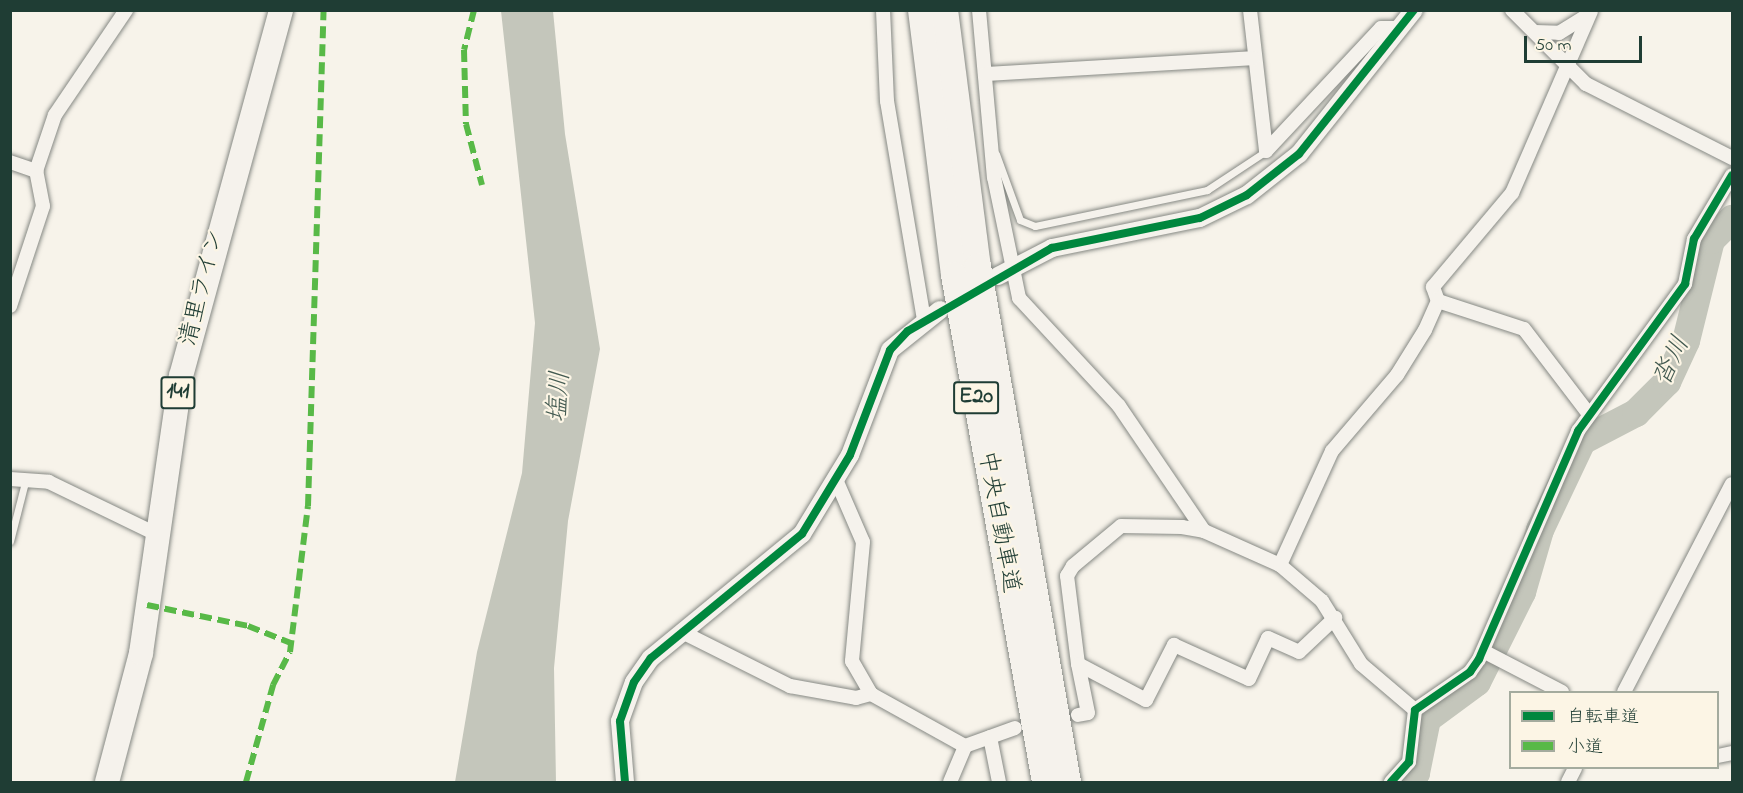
<!DOCTYPE html>
<html>
<head>
<meta charset="utf-8">
<style>
	body { margin:0 }
	#map { position:relative; width:1743px; height:793px; overflow:hidden; background:#f7f3ea; font-family:"Indie Flower","Klee One",sans-serif }
	div>[style] { position:absolute }
	.water>* { inset:0; background:#c4c6bb }
	.river>* { height:28px; margin:-14px; padding:0 14px; transform-origin:14px; border-radius:14px; background:#c4c6bb }
	.roads { filter:drop-shadow(0 0 2px #868984) drop-shadow(0 0 2px #868984) }
	.service>* { height:7px; margin:-3.5px; padding:0 3.5px; transform-origin:3.5px; border-radius:3.5px; background:#f5f2ec }
	.minor>* { height:14px; margin:-7px; padding:0 7px; transform-origin:7px; border-radius:7px; background:#f5f2ec }
	.tertiary>* { height:18px; margin:-9px; padding:0 9px; transform-origin:9px; border-radius:9px; background:#f5f2ec }
	.trunk>* { height:24px; margin:-12px; padding:0 12px; transform-origin:12px; border-radius:12px; background:#f5f2ec }
	.motorway>* { height:26px; margin:-13px; padding:0 13px; transform-origin:13px; border-radius:13px; background:#f5f2ec }
	.quiet>* { height:6px; margin-top:-3px; transform-origin:0; background:repeating-linear-gradient(90deg,#58b947 0 12px,transparent 0 18px) }
	.cycleway>* { height:8px; margin:-4px; padding:0 4px; transform-origin:4px; border-radius:4px; background:#00873e }
	span { translate:-50% -50%; white-space:nowrap; text-align:center; line-height:1.15; -webkit-text-stroke:4.5px #fcf5e5; paint-order:stroke }
	.shield-label span { padding:2px 4px; background:#fcf5e5; border:2px solid; border-radius:4px; -webkit-text-stroke-width:0 }
	.shield-label { font-size:22px; color:#1f3d34; font-weight:700 }
	.street-label { font-size:24px; color:#1f3d34 }
	.water-label { font-size:26px; color:#435a51; font-style:italic }
	.frame { position:absolute; inset:0; border:12px solid #1f3d34; pointer-events:none }
	.legend { position:absolute; left:1509px; top:691px; width:210px; height:78px; box-sizing:border-box; background:#fcf5e5; border:2px solid #a4ab9e; margin:0; padding:8px 10px; list-style:none; font-size:18px; color:#1f3d34 }
	.legend li { display:flex; align-items:center; gap:12px; height:30px }
	.legend b { width:30px; border:2px solid #a4ab9e }
	.scale { position:absolute; left:1524px; top:36px; width:118px; height:27px; box-sizing:border-box; border:3px solid #1f3d34; border-top:0; padding-left:8px; font-size:18px; line-height:21px; white-space:nowrap; color:#1f3d34; -webkit-text-stroke:4px #fcf5e5; paint-order:stroke }
</style>
</head>
<body>
<div id="map">
	<div class="water">
		<div style="clip-path:polygon(501px 11px,553px 11px,565px 134px,600px 349px,568px 521px,554px 668px,556px 782px,455px 782px,477px 652px,522px 473px,535px 323px)"></div>
	</div>
	<div class="river">
		<div style="left:1408px;top:782px;width:12px;rotate:-48deg"></div>
		<div style="left:1416px;top:773px;width:55px;rotate:-78.5deg"></div>
		<div style="left:1427px;top:719px;width:62px;rotate:-36.5deg"></div>
		<div style="left:1477px;top:682px;width:101px;rotate:-63.4deg"></div>
		<div style="left:1522px;top:592px;width:65px;rotate:-73.8deg"></div>
		<div style="left:1540px;top:530px;width:98px;rotate:-64.7deg"></div>
		<div style="left:1582px;top:441px;width:61px;rotate:-27.4deg"></div>
		<div style="left:1636px;top:413px;width:44px;rotate:-45deg"></div>
		<div style="left:1667px;top:382px;width:45px;rotate:-65.1deg"></div>
		<div style="left:1686px;top:341px;width:104px;rotate:-76.1deg"></div>
		<div style="left:1711px;top:240px;width:30px;rotate:-45deg"></div>
	</div>
	<div class="roads">
		<div class="service">
			<div style="left:996px;top:154px;width:70px;rotate:70deg"></div>
			<div style="left:1020px;top:220px;width:16px;rotate:22deg"></div>
			<div style="left:1035px;top:226px;width:176px;rotate:-11.8deg"></div>
			<div style="left:1207px;top:190px;width:71px;rotate:-33.5deg"></div>
			<div style="left:10px;top:541px;width:61px;rotate:-75.7deg"></div>
		</div>
		<div class="minor">
			<div style="left:883px;top:10px;width:91px;rotate:87.5deg"></div>
			<div style="left:887px;top:101px;width:221px;rotate:80.4deg"></div>
			<div style="left:979px;top:10px;width:168px;rotate:84.9deg"></div>
			<div style="left:994px;top:177px;width:124px;rotate:78.3deg"></div>
			<div style="left:1019px;top:298px;width:147px;rotate:47.2deg"></div>
			<div style="left:1119px;top:406px;width:151px;rotate:55.8deg"></div>
			<div style="left:1250px;top:10px;width:142px;rotate:83.5deg"></div>
			<div style="left:1266px;top:151px;width:168px;rotate:-46.9deg"></div>
			<div style="left:1381px;top:28px;width:19px"></div>
			<div style="left:1512px;top:10px;width:105px;rotate:45deg"></div>
			<div style="left:1586px;top:84px;width:164px;rotate:26.9deg"></div>
			<div style="left:1535px;top:32px;width:24px;rotate:2deg"></div>
			<div style="left:1559px;top:33px;width:31px;rotate:-32deg"></div>
			<div style="left:985px;top:74px;width:268px;rotate:-3.4deg"></div>
			<div style="left:10px;top:162px;width:28px;rotate:19deg"></div>
			<div style="left:1438px;top:301px;width:90px;rotate:18deg"></div>
			<div style="left:1524px;top:329px;width:106px;rotate:52.7deg"></div>
			<div style="left:10px;top:306px;width:105px;rotate:-71.7deg"></div>
			<div style="left:43px;top:206px;width:36px;rotate:-101deg"></div>
			<div style="left:36px;top:171px;width:59px;rotate:-71.3deg"></div>
			<div style="left:55px;top:115px;width:127px;rotate:-55.9deg"></div>
			<div style="left:10px;top:479px;width:39px;rotate:4deg"></div>
			<div style="left:49px;top:482px;width:119px;rotate:25.9deg"></div>
			<div style="left:837px;top:482px;width:65px;rotate:66.6deg"></div>
			<div style="left:863px;top:542px;width:120px;rotate:95.3deg"></div>
			<div style="left:852px;top:661px;width:38px;rotate:60deg"></div>
			<div style="left:871px;top:694px;width:107px;rotate:29deg"></div>
			<div style="left:1280px;top:565px;width:125px;rotate:-65.5deg"></div>
			<div style="left:1332px;top:451px;width:100px;rotate:-49.5deg"></div>
			<div style="left:1397px;top:375px;width:53px;rotate:-58.1deg"></div>
			<div style="left:1425px;top:330px;width:32px;rotate:-66deg"></div>
			<div style="left:1438px;top:301px;width:15px;rotate:-110deg"></div>
			<div style="left:1433px;top:287px;width:123px;rotate:-50deg"></div>
			<div style="left:1512px;top:193px;width:198px;rotate:-66.5deg"></div>
			<div style="left:684px;top:633px;width:119px;rotate:26.6deg"></div>
			<div style="left:790px;top:686px;width:67px;rotate:10.3deg"></div>
			<div style="left:856px;top:698px;width:16px;rotate:-15deg"></div>
			<div style="left:1483px;top:651px;width:89px;rotate:27.4deg"></div>
			<div style="left:1078px;top:664px;width:89px;rotate:-97.1deg"></div>
			<div style="left:1067px;top:576px;width:12px;rotate:-59deg"></div>
			<div style="left:1073px;top:566px;width:62px;rotate:-39.8deg"></div>
			<div style="left:1121px;top:526px;width:61px;rotate:0.9deg"></div>
			<div style="left:1182px;top:527px;width:22px;rotate:10deg"></div>
			<div style="left:1204px;top:531px;width:83px;rotate:24.1deg"></div>
			<div style="left:1280px;top:565px;width:55px;rotate:40.6deg"></div>
			<div style="left:1322px;top:601px;width:74px;rotate:58.2deg"></div>
			<div style="left:1361px;top:664px;width:71px;rotate:40.4deg"></div>
			<div style="left:1624px;top:692px;width:234px;rotate:-62.6deg"></div>
			<div style="left:1078px;top:715px;width:10px;rotate:-11deg"></div>
			<div style="left:1088px;top:713px;width:50px;rotate:-101.5deg"></div>
			<div style="left:1078px;top:664px;width:77px;rotate:27.9deg"></div>
			<div style="left:1146px;top:700px;width:62px;rotate:-63deg"></div>
			<div style="left:1174px;top:645px;width:82px;rotate:24.4deg"></div>
			<div style="left:1249px;top:679px;width:45px;rotate:-65.1deg"></div>
			<div style="left:1268px;top:638px;width:34px;rotate:24deg"></div>
			<div style="left:1299px;top:652px;width:50px;rotate:-43.4deg"></div>
			<div style="left:990px;top:737px;width:46px;rotate:78.7deg"></div>
			<div style="left:1718px;top:756px;width:14px;rotate:-12deg"></div>
			<div style="left:950px;top:782px;width:39px;rotate:-67deg"></div>
			<div style="left:965px;top:746px;width:53px;rotate:-19.8deg"></div>
			<div style="left:1391px;top:782px;width:27px;rotate:-48deg"></div>
			<div style="left:1409px;top:762px;width:52px;rotate:-83.4deg"></div>
			<div style="left:1415px;top:710px;width:67px;rotate:-34.6deg"></div>
			<div style="left:1470px;top:672px;width:16px;rotate:-55deg"></div>
			<div style="left:1479px;top:659px;width:249px;rotate:-66.5deg"></div>
			<div style="left:1578px;top:431px;width:182px;rotate:-53.9deg"></div>
			<div style="left:1685px;top:284px;width:46px;rotate:-78.7deg"></div>
			<div style="left:1694px;top:239px;width:74px;rotate:-59.3deg"></div>
			<div style="left:1568px;top:782px;width:16px;rotate:-63deg"></div>
		</div>
		<div class="tertiary">
			<div style="left:998px;top:276px;width:61px;rotate:-27.4deg"></div>
			<div style="left:1052px;top:248px;width:151px;rotate:-11.5deg"></div>
			<div style="left:1200px;top:218px;width:52px;rotate:-26.1deg"></div>
			<div style="left:1247px;top:195px;width:66px;rotate:-38.3deg"></div>
			<div style="left:1299px;top:154px;width:184px;rotate:-51.4deg"></div>
			<div style="left:625px;top:782px;width:61px;rotate:-94.7deg"></div>
			<div style="left:620px;top:721px;width:41px;rotate:-70.3deg"></div>
			<div style="left:634px;top:682px;width:29px;rotate:-55deg"></div>
			<div style="left:651px;top:658px;width:195px;rotate:-39.4deg"></div>
			<div style="left:802px;top:534px;width:92px;rotate:-58.7deg"></div>
			<div style="left:850px;top:455px;width:112px;rotate:-69.1deg"></div>
			<div style="left:890px;top:350px;width:64px;rotate:-38.7deg"></div>
		</div>
		<div class="trunk">
			<div style="left:107px;top:782px;width:133px;rotate:-75.2deg"></div>
			<div style="left:141px;top:653px;width:280px;rotate:-81.8deg"></div>
			<div style="left:181px;top:376px;width:379px;rotate:-74.7deg"></div>
		</div>
		<div class="motorway">
			<div style="left:921px;top:10px;width:267px;rotate:82.9deg"></div>
			<div style="left:954px;top:275px;width:515px;rotate:79.82deg"></div>
			<div style="left:945px;top:10px;width:258px;rotate:82.7deg"></div>
			<div style="left:978px;top:266px;width:524px;rotate:80.11deg"></div>
		</div>
	</div>
	<div class="quiet">
		<div style="left:474px;top:10px;width:41px;rotate:104deg"></div>
		<div style="left:464px;top:50px;width:74px;rotate:88.5deg"></div>
		<div style="left:466px;top:124px;width:63px;rotate:75.3deg"></div>
		<div style="left:147px;top:605px;width:103px;rotate:11.7deg"></div>
		<div style="left:248px;top:626px;width:46px;rotate:21.6deg"></div>
		<div style="left:246px;top:782px;width:101px;rotate:-74.4deg"></div>
		<div style="left:273px;top:685px;width:37px;rotate:-63deg"></div>
		<div style="left:290px;top:652px;width:147px;rotate:-83deg"></div>
		<div style="left:308px;top:506px;width:496px;rotate:-88.2deg"></div>
	</div>
	<div class="cycleway">
		<div style="left:625px;top:782px;width:61px;rotate:-94.7deg"></div>
		<div style="left:620px;top:721px;width:41px;rotate:-70.3deg"></div>
		<div style="left:634px;top:682px;width:29px;rotate:-55deg"></div>
		<div style="left:651px;top:658px;width:195px;rotate:-39.4deg"></div>
		<div style="left:802px;top:534px;width:92px;rotate:-58.7deg"></div>
		<div style="left:850px;top:455px;width:112px;rotate:-69.1deg"></div>
		<div style="left:890px;top:350px;width:26px;rotate:-47deg"></div>
		<div style="left:908px;top:331px;width:166px;rotate:-30deg"></div>
		<div style="left:1052px;top:248px;width:151px;rotate:-11.5deg"></div>
		<div style="left:1200px;top:218px;width:52px;rotate:-26.1deg"></div>
		<div style="left:1247px;top:195px;width:66px;rotate:-38.3deg"></div>
		<div style="left:1299px;top:154px;width:184px;rotate:-51.4deg"></div>
		<div style="left:1391px;top:782px;width:27px;rotate:-48deg"></div>
		<div style="left:1409px;top:762px;width:52px;rotate:-83.4deg"></div>
		<div style="left:1415px;top:710px;width:67px;rotate:-34.6deg"></div>
		<div style="left:1470px;top:672px;width:16px;rotate:-55deg"></div>
		<div style="left:1479px;top:659px;width:249px;rotate:-66.5deg"></div>
		<div style="left:1578px;top:431px;width:182px;rotate:-53.9deg"></div>
		<div style="left:1685px;top:284px;width:46px;rotate:-78.7deg"></div>
		<div style="left:1694px;top:239px;width:74px;rotate:-59.3deg"></div>
	</div>
	<div class="shield-label">
		<span style="left:178px;top:393px">141</span>
		<span style="left:976px;top:398px">E20</span>
	</div>
	<div class="street-label">
		<span style="left:203px;top:288px;rotate:-76deg">清里ライン</span>
		<span style="left:998px;top:522px;rotate:80deg">中央自動車道</span>
	</div>
	<div class="water-label">
		<span style="left:1673px;top:362px;rotate:-64deg">沓川</span>
		<span style="left:561px;top:397px;rotate:-86deg">塩川</span>
	</div>
	<div class="frame"></div>
	<ul class="legend">
	<li><b style="height:8px;background:#00873e"></b>自転車道</li>
	<li><b style="height:8px;background:#58b947"></b>小道</li>
	</ul>
	<div class="scale">50 m</div>
</div>
</body>
</html>
